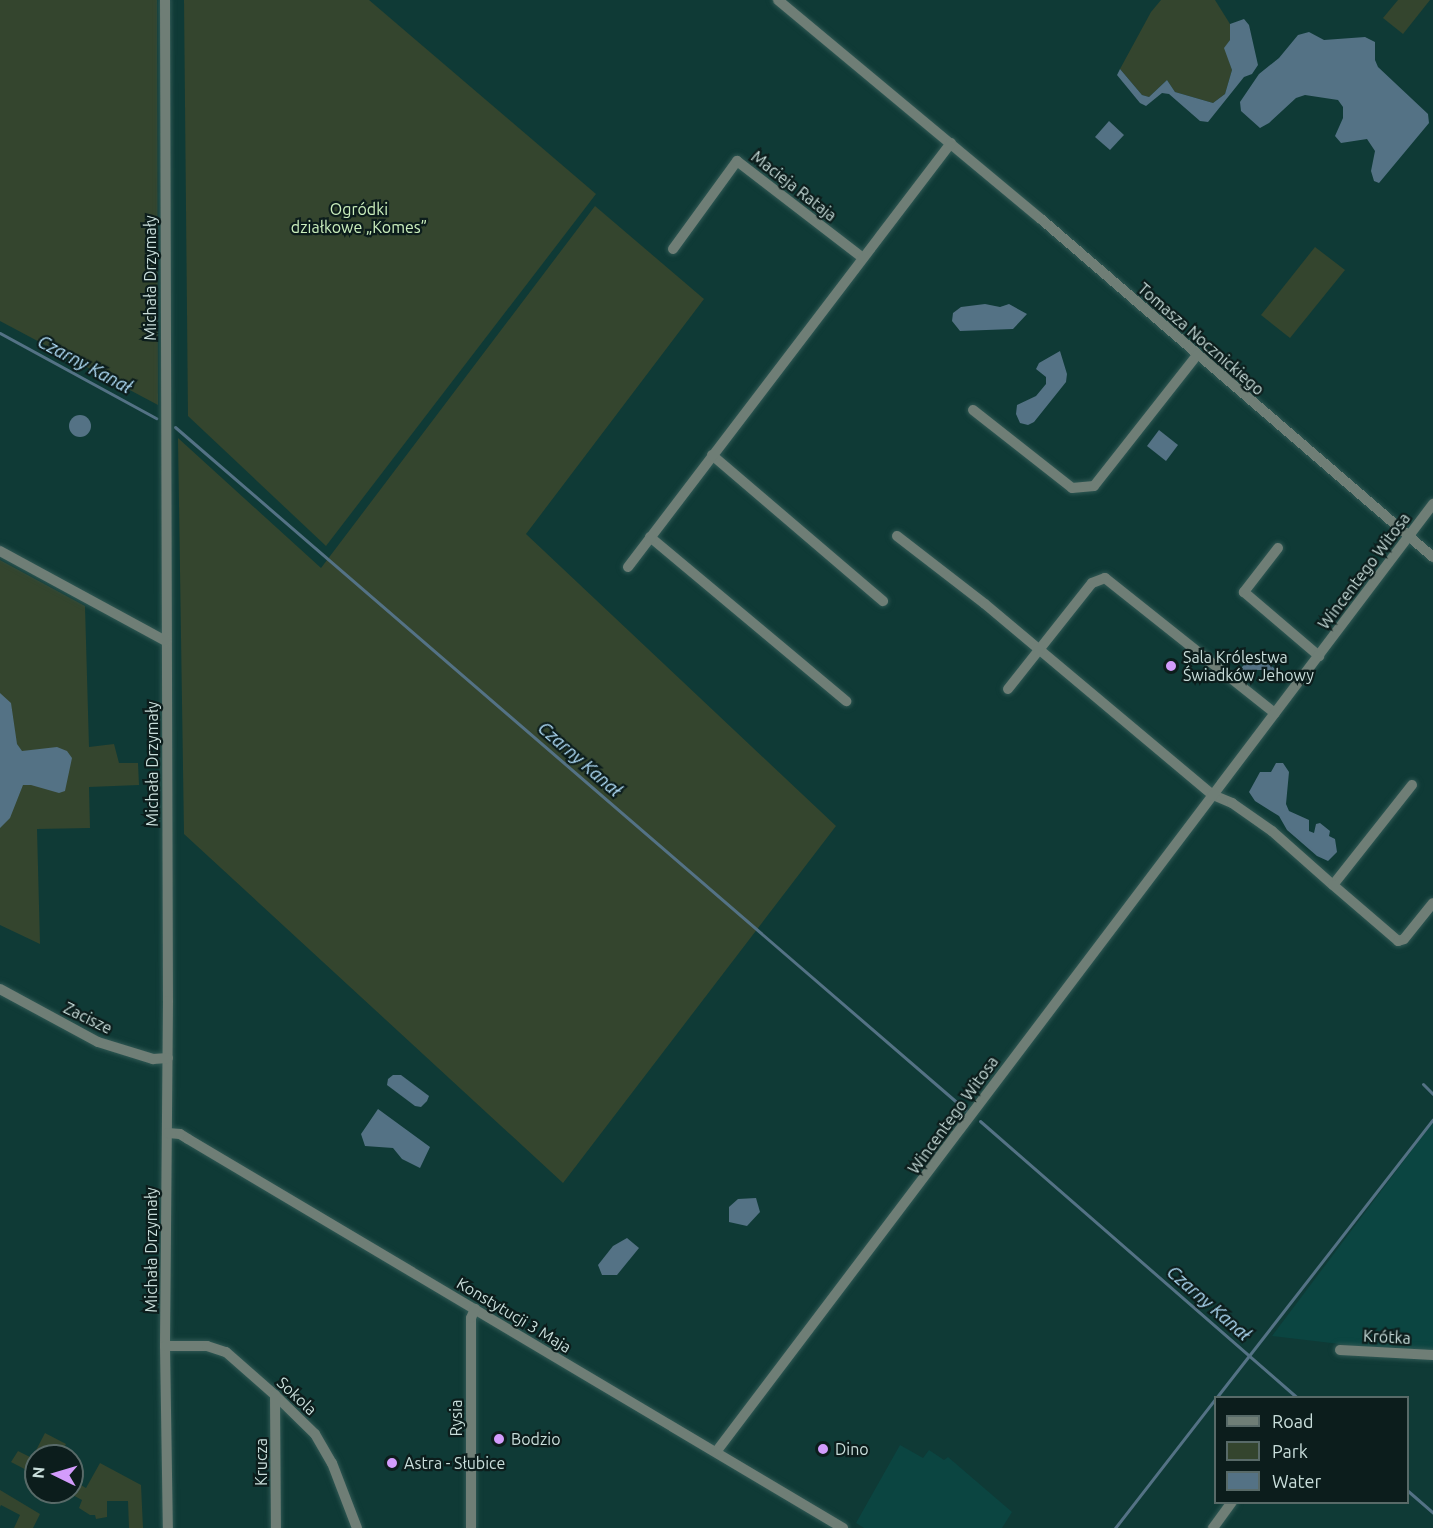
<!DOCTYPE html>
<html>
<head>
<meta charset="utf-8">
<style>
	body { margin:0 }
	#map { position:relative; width:1433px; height:1528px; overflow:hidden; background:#0f3a36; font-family:Ubuntu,sans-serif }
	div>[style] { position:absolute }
	.built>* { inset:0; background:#0b4541 }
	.green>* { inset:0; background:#34452e }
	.water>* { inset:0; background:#547285 }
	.round { border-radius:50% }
	.stream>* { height:3px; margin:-1.5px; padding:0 1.5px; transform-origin:1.5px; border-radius:1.5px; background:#547285 }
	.roads { filter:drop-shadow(0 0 2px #305854) drop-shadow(0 0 2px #305854) }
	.minor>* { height:10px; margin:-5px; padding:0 5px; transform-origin:5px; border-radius:5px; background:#6f7e76 }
	.dots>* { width:16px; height:16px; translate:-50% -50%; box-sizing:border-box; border:3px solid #0c1d1c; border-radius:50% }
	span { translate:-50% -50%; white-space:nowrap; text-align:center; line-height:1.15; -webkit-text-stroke:4.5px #0c1d1c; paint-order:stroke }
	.street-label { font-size:16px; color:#c9dedb }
	.park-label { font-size:16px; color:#cbefbd }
	.poi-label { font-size:16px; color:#c9dedb }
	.left { translate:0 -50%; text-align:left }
	.water-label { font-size:18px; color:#b4e1fd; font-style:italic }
	.legend { position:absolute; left:1214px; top:1396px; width:195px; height:108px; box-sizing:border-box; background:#0c1d1c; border:2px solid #586a68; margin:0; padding:8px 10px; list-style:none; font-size:18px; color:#c9dedb }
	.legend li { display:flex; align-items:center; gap:12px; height:30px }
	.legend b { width:30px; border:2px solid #586a68 }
	.north { position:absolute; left:24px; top:1444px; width:60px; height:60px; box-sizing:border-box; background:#0c1d1c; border:2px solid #586a68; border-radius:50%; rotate:275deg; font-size:16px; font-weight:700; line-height:24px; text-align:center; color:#c9dedb }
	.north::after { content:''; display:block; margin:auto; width:21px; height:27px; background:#d39cfc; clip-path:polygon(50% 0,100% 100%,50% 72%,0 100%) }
</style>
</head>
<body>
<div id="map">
	<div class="built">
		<div style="clip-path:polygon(1433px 1122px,1433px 1355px,1272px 1336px)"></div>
		<div style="clip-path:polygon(900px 1445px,923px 1458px,929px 1450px,944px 1460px,948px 1457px,1012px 1512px,1002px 1528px,864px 1528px,856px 1523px)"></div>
	</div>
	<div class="green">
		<div style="clip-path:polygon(0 0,157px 0,158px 405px,0 321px)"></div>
		<div style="clip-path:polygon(184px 0,369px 0,596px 194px,326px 546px,188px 416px)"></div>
		<div style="clip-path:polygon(1161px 0,1215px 0,1230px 24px,1230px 40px,1225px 48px,1232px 70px,1225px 94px,1213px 103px,1175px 92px,1167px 80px,1149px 97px,1142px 95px,1120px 69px,1151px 12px)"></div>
		<div style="clip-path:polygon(1398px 0,1430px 0,1403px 34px,1383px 18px)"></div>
		<div style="clip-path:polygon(595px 206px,704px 299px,526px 534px,836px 826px,563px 1183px,184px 834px,178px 438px,321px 568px)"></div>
		<div style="clip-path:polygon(1315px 247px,1345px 270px,1290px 338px,1261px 315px)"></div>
		<div style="clip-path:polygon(0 560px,85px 606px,89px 747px,114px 744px,119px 763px,138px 763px,139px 785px,89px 787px,90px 828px,37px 829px,40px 944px,0 925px)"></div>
		<div style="clip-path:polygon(45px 1433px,66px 1444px,60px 1456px,36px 1456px,36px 1475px,11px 1462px,18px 1451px,32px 1458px)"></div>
		<div style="clip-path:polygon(100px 1463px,141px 1485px,143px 1528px,129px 1528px,128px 1501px,107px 1501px,107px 1517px,96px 1519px,95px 1515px,90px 1515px,79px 1508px,82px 1500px,67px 1492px,72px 1492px,72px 1480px,86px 1488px)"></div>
		<div style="clip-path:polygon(0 1490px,40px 1514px,33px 1528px,14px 1528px,20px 1515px,1px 1505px,0 1507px)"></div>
	</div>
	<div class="water">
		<div style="clip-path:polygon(1244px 19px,1249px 25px,1258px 65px,1252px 74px,1244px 77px,1208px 122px,1200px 121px,1169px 94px,1162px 93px,1146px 106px,1140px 103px,1117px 75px,1120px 69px,1142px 95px,1149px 97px,1167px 80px,1175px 92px,1213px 103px,1225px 94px,1232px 70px,1224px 48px,1230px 40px,1230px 24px)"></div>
		<div style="clip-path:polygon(1309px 32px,1324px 40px,1365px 37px,1375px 42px,1375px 60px,1378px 67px,1428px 114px,1429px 123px,1379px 183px,1374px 181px,1371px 171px,1375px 151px,1367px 139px,1341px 143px,1335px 136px,1343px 118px,1343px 107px,1338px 100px,1305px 95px,1296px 98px,1269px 123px,1260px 128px,1241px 111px,1240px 102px,1259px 74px,1279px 58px,1298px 35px)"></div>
		<div style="clip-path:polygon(1109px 121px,1124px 135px,1110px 150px,1095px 137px)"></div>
		<div style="clip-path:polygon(985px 304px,1000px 307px,1009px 304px,1027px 314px,1013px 329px,960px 331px,952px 321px,953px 313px,961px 307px)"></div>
		<div style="clip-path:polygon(1060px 351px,1067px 374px,1066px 382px,1034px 422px,1028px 425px,1020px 423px,1016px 414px,1017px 405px,1036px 396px,1046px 384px,1046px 377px,1036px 369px,1039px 363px)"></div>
		<div class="round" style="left:69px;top:415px;width:22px;height:22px"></div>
		<div style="clip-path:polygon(1159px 430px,1178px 445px,1166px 461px,1147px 446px)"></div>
		<div style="clip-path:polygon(1255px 654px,1278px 671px,1274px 676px,1267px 670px,1257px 670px,1251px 674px,1243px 672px,1242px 667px)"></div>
		<div style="clip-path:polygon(0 693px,11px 703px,17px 744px,22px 751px,57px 747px,67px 751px,72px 758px,65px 791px,59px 793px,31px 785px,23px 785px,10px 818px,0 828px)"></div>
		<div style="clip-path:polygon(1276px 763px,1283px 763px,1289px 772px,1286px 804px,1289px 811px,1309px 820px,1309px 831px,1314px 833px,1316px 824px,1320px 823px,1330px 831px,1329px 836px,1335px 839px,1337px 852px,1328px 861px,1317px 856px,1287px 830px,1279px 816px,1255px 801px,1249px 792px,1260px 772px,1271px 772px)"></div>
		<div style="clip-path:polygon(393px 1075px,401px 1075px,429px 1096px,427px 1101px,421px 1107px,415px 1106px,387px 1085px,388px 1079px)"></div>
		<div style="clip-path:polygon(378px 1109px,430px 1147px,420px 1168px,402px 1159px,393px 1148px,365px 1146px,361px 1134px)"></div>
		<div style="clip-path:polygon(756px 1198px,760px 1212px,747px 1226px,729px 1222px,729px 1207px,738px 1199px)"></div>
		<div style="clip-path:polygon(627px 1238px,639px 1248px,617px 1275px,602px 1275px,598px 1265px,613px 1246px)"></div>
	</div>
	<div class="stream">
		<div style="left:0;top:333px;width:178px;rotate:28.6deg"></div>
		<div style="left:175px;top:427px;width:1046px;rotate:40.82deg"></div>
		<div style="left:1423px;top:1084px;width:14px;rotate:45deg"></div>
		<div style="left:980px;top:1121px;width:421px;rotate:41.1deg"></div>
		<div style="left:1216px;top:1398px;width:353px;rotate:-52.1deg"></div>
		<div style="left:1408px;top:1491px;width:33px;rotate:41deg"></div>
		<div style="left:1115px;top:1528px;width:165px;rotate:-52.2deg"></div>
	</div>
	<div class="roads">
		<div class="minor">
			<div style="left:165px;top:0;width:1001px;rotate:89.83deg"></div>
			<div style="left:168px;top:1001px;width:345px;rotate:90.5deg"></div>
			<div style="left:165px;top:1346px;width:182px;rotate:89.1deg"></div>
			<div style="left:778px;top:0;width:342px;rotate:39.8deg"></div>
			<div style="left:1041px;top:219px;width:518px;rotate:40.77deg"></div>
			<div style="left:673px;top:249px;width:109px;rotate:-54deg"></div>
			<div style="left:737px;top:161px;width:159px;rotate:37.6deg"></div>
			<div style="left:973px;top:410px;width:126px;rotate:38.2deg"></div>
			<div style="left:1072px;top:488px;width:22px;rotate:-5deg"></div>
			<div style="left:1094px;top:486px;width:167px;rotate:-51.8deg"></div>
			<div style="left:712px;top:455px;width:225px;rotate:40.5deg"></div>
			<div style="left:897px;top:536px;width:111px;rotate:37.7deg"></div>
			<div style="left:985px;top:604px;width:297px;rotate:40deg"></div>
			<div style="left:1213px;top:795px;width:21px;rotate:23deg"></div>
			<div style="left:1232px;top:803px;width:49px;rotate:35deg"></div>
			<div style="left:1272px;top:831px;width:81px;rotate:41.5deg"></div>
			<div style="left:650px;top:537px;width:256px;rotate:39.9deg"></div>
			<div style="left:1278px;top:548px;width:56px;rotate:127.7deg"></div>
			<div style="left:1244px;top:592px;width:99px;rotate:40.5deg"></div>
			<div style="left:0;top:551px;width:189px;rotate:28.5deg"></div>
			<div style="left:628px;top:567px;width:533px;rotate:-52.7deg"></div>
			<div style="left:1008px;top:689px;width:135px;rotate:-51.6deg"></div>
			<div style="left:1092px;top:583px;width:14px;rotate:-21deg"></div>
			<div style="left:1105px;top:578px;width:217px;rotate:38.5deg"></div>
			<div style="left:1412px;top:785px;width:127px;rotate:128.3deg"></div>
			<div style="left:1333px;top:885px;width:86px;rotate:40.7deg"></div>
			<div style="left:1398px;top:941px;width:6px;rotate:-18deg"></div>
			<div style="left:1404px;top:939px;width:46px;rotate:-51.1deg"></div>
			<div style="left:0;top:989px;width:111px;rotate:28.4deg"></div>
			<div style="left:98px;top:1042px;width:58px;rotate:17.2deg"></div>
			<div style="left:153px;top:1059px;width:15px;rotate:-4deg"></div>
			<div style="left:168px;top:1133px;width:12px;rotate:5deg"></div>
			<div style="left:180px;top:1134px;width:9px;rotate:32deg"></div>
			<div style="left:188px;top:1139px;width:762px;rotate:30.71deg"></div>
			<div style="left:165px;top:1346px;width:42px"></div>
			<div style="left:207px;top:1346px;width:20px;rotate:18deg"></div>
			<div style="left:226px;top:1352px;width:65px;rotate:41.3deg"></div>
			<div style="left:275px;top:1395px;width:56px;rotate:44.3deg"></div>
			<div style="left:315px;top:1434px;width:34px;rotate:60deg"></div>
			<div style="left:332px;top:1463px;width:70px;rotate:69deg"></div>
			<div style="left:1340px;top:1350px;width:93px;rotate:3.1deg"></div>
			<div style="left:275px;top:1395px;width:133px;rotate:89.6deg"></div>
			<div style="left:716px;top:1452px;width:1189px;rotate:-52.9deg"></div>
			<div style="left:471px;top:1528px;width:210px;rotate:-90deg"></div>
			<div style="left:471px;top:1318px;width:10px;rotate:-66deg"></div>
			<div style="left:1213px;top:1528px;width:32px;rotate:-54deg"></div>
		</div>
	</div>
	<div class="dots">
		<div style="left:1171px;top:666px;background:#d39cfc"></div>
		<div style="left:499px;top:1439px;background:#d39cfc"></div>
		<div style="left:823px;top:1449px;background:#d39cfc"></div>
		<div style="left:392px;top:1463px;background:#d39cfc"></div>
	</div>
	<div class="street-label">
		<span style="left:794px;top:186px;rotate:38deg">Macieja Rataja</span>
		<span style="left:150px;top:278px;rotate:-90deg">Michała Drzymały</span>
		<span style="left:1201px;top:339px;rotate:41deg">Tomasza Nocznickiego</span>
		<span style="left:1364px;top:571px;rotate:-53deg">Wincentego Witosa</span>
		<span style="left:152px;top:764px;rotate:-90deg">Michała Drzymały</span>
		<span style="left:88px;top:1018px;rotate:26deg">Zacisze</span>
		<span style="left:953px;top:1115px;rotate:-54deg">Wincentego Witosa</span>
		<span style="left:151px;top:1250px;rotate:-90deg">Michała Drzymały</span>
		<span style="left:514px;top:1315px;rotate:31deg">Konstytucji 3 Maja</span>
		<span style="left:1387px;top:1337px;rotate:3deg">Krótka</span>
		<span style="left:297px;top:1396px;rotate:43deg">Sokola</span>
		<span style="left:456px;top:1418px;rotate:-90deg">Rysia</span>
		<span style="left:261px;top:1462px;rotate:-90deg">Krucza</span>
	</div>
	<div class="park-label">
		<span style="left:359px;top:218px">Ogródki<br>działkowe „Komes”</span>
	</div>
	<div class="poi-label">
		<span class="left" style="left:1183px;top:666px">Sala Królestwa<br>Świadków Jehowy</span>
		<span class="left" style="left:511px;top:1439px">Bodzio</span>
		<span class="left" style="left:835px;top:1449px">Dino</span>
		<span class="left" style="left:404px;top:1463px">Astra - Słubice</span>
	</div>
	<div class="water-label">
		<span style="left:85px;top:364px;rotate:28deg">Czarny Kanał</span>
		<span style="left:580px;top:759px;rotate:41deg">Czarny Kanał</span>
		<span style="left:1209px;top:1303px;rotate:41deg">Czarny Kanał</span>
	</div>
	<ul class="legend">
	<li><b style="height:8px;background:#6f7e76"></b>Road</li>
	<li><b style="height:16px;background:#34452e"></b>Park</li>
	<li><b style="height:16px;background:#547285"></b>Water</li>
	</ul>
	<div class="north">N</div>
</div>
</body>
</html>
